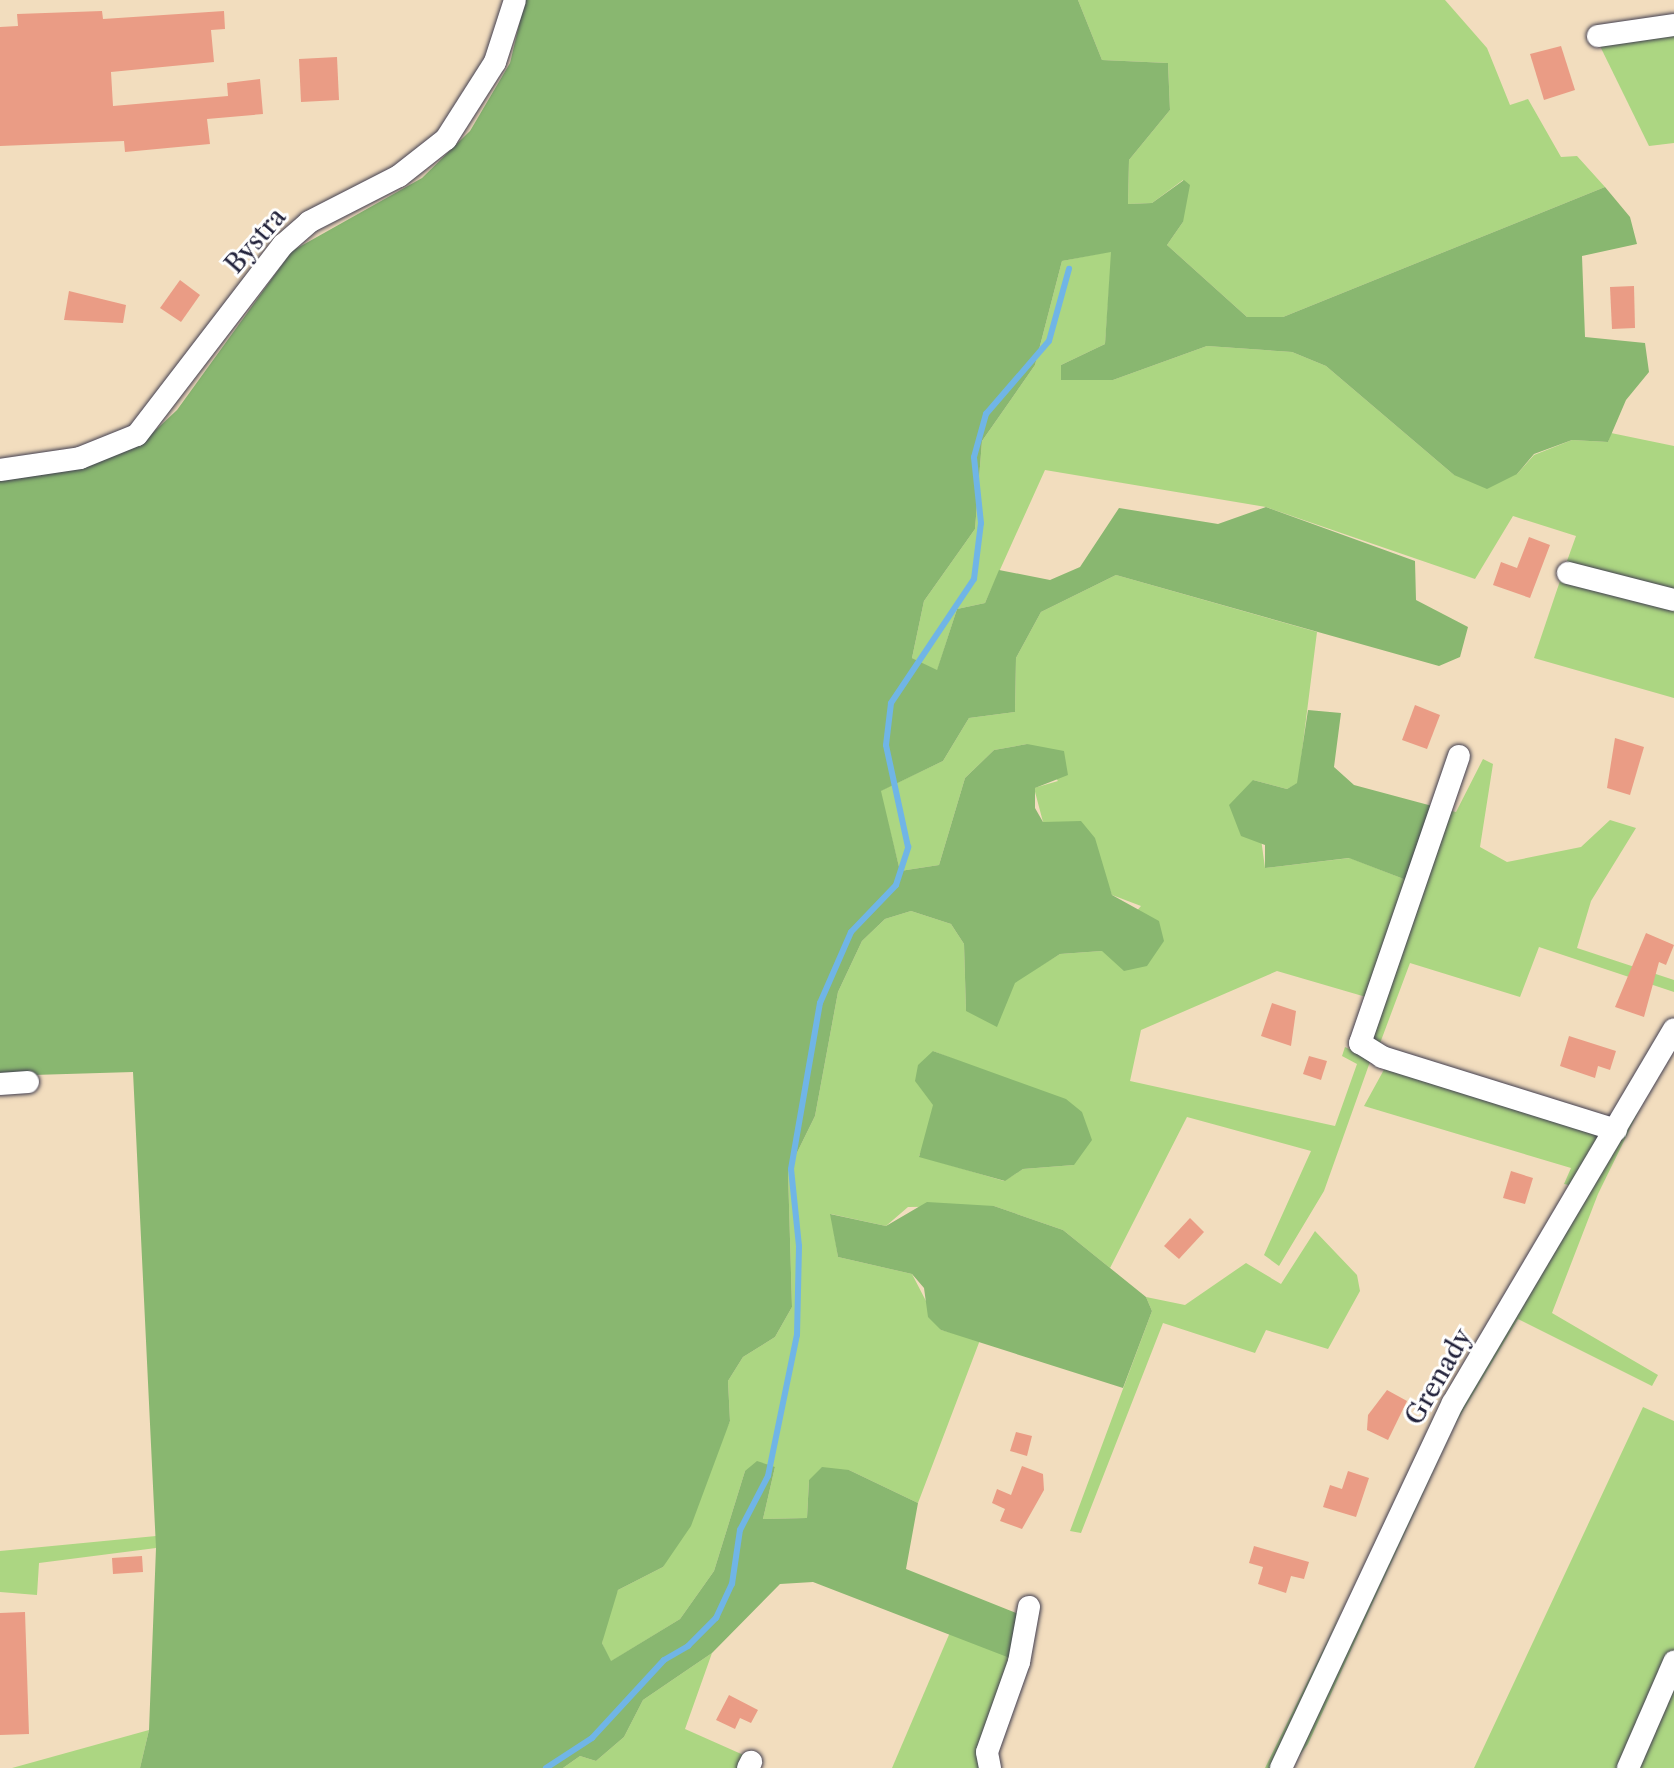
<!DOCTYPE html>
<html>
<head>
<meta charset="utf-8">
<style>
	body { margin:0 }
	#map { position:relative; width:1674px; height:1768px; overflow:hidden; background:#f2ddbe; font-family:"Libre Caslon Text",serif }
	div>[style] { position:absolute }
	.green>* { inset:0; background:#acd682 }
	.forest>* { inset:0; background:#89b770 }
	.stream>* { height:6px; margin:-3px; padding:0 3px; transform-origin:3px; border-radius:3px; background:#70b5e6 }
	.building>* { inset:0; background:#ea9c85 }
	.roads { filter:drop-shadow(0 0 2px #413e4f) drop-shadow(0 0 2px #413e4f) }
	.minor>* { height:22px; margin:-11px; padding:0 11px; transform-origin:11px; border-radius:11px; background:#fff }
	span { translate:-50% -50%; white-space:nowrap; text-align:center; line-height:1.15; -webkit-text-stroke:6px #fff; paint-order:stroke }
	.street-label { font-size:26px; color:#22223b }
</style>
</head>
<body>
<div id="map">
	<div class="green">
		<div style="clip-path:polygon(1078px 0,1445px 0,1487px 48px,1510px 105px,1528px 99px,1561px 157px,1577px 156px,1605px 187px,1283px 317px,1247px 317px,1167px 245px,1183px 222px,1183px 180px,1152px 203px,1128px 204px,1129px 160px,1170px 110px,1168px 63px,1102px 60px)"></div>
		<div style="clip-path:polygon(1674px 33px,1674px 143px,1649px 146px,1599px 44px)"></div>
		<div style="clip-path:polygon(1112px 251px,1105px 344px,1061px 365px,1061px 379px,1113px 380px,1207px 346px,1292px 352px,1326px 366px,1454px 475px,1517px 474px,1534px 455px,1572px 440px,1608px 442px,1611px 433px,1674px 446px,1674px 593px,1572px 568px,1567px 561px,1576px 536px,1513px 516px,1475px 579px,1266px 507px,1045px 470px,985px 603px,957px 609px,937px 671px,912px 658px,924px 601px,975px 529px,982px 441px,1035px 365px,1062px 261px)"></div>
		<div style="clip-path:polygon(evenodd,1116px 575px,1317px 632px,1298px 783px,1287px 789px,1253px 780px,1265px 868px,1350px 858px,1409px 881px,1366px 997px,1277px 971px,1141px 1030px,1130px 1081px,1335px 1126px,1357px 1064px,1342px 1056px,1345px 1047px,1371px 1059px,1324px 1191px,1279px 1266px,1264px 1255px,1311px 1151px,1187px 1117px,1110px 1268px,1063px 1230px,994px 1206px,908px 1207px,886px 1226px,831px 1214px,838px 1257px,912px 1274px,941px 1330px,980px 1340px,918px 1503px,849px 1470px,809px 1480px,807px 1518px,763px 1519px,775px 1467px,745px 1471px,714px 1571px,680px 1619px,610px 1662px,602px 1643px,606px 1613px,618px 1590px,663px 1567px,730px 1421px,728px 1381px,743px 1357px,775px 1337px,792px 1307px,788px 1171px,815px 1116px,838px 992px,862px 941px,885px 919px,911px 911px,951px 924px,964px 944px,966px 1011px,1060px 954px,1102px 951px,1141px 906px,1112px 895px,1102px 869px,1061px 826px,1043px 822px,1034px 788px,1058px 781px,1027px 744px,994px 750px,965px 778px,939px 865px,900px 871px,880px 791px,943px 761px,969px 718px,1015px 712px,1016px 658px,1041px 612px,1116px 575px,933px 1051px,989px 1073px,1074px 1165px,1023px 1169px,1004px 1181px,919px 1156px,933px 1125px,933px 1051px)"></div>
		<div style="clip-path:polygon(1562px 575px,1674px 604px,1674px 698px,1534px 658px)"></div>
		<div style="clip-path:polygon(1483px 759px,1493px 764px,1480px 847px,1507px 862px,1581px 847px,1610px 820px,1636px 828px,1591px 901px,1577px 948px,1674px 980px,1674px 992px,1539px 947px,1520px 997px,1410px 963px,1379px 1046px,1614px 1119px,1374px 1049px,1366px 1028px,1447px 810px,1456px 812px)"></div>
		<div style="clip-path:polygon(1674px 1039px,1598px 1194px,1552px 1313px,1658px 1375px,1652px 1386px,1518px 1319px,1454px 1426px,1308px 1744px,1290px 1768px,1436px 1453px)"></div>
		<div style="clip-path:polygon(1386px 1066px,1601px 1134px,1578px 1187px,1564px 1184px,1571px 1168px,1364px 1106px)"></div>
		<div style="clip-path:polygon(1315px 1231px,1357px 1275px,1360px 1291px,1328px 1349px,1266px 1330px,1255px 1353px,1163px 1323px,1081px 1533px,1070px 1531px,1152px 1311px,1146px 1297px,1185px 1305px,1246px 1263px,1281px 1284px)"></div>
		<div style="clip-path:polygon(1643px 1407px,1674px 1421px,1674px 1650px,1622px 1768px,1474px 1768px)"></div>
		<div style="clip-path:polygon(156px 1536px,156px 1548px,39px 1563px,37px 1595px,0 1592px,0 1551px)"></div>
		<div style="clip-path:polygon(1346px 1598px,1275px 1768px,1265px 1768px,1327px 1642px)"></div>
		<div style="clip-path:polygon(951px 1630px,1015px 1660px,985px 1768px,892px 1768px)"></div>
		<div style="clip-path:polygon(712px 1653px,685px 1729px,748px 1757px,743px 1768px,563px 1768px,580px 1756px,596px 1761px,624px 1737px,643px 1700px)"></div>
		<div style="clip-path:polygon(1674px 1682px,1674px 1768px,1636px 1768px)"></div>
		<div style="clip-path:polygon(149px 1730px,140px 1768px,12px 1768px)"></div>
	</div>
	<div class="forest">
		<div style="clip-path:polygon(525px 0,1078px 0,1102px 60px,1168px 63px,1170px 110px,1129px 160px,1128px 204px,1152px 203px,1184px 180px,1190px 185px,1183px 222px,1167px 245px,1247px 317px,1283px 317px,1605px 187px,1630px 217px,1637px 244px,1582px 256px,1585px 337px,1645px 343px,1649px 372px,1626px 400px,1608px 442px,1572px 440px,1534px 454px,1517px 474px,1487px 489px,1454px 475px,1326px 366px,1292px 352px,1207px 346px,1113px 380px,1061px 380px,1061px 365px,1105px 344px,1111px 252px,1062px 261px,1035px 365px,982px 441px,975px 529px,924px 601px,912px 658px,937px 670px,957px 609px,985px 603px,999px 570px,1050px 580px,1080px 567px,1119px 508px,1218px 524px,1266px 507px,1415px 561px,1416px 600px,1468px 627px,1460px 657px,1439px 666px,1116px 575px,1041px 612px,1016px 658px,1015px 712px,969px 718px,943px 761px,881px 791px,900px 871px,939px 865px,965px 778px,994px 750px,1027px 744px,1064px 751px,1068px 775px,1035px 788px,1035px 808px,1043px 822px,1081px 821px,1095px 838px,1112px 895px,1159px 921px,1164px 941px,1147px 966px,1124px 971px,1102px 951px,1060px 954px,1015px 983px,997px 1027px,966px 1011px,964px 944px,951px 924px,911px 911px,885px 919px,862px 941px,838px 992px,815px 1116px,788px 1171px,792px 1307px,775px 1337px,743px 1357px,728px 1381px,730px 1421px,691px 1526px,663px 1567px,618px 1590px,602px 1643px,611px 1661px,680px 1619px,714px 1571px,745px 1471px,757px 1461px,775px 1467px,763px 1519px,807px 1518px,809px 1480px,822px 1467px,849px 1470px,918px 1503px,906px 1569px,1021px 1615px,1015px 1660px,813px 1582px,780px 1584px,712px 1653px,643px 1700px,624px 1737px,596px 1761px,580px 1756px,563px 1768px,140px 1768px,149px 1730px,156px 1548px,133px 1072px,0 1076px,0 481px,85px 468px,143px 442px,177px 410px,292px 251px,422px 178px,470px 131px,510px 63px)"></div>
		<div style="clip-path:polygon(1308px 710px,1341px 713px,1334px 767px,1354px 785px,1436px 807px,1409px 881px,1349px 858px,1265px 868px,1265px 845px,1241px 836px,1229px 805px,1253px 780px,1287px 789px,1297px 783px)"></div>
		<div style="clip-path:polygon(933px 1051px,1066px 1099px,1082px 1112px,1092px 1140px,1074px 1165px,1023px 1169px,1005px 1181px,919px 1157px,933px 1105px,915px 1081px,918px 1065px)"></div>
		<div style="clip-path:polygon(927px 1202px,994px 1206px,1063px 1230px,1146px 1297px,1152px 1311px,1123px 1388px,941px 1330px,928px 1317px,924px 1288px,912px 1274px,838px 1257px,830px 1214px,886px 1226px)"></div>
	</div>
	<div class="stream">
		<div style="left:546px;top:1768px;width:55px;rotate:-33.1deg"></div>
		<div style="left:592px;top:1738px;width:106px;rotate:-47.3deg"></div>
		<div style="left:664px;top:1660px;width:28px;rotate:-30deg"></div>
		<div style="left:688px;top:1646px;width:40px;rotate:-45deg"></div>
		<div style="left:716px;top:1618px;width:38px;rotate:-65deg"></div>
		<div style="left:732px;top:1584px;width:55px;rotate:-81.6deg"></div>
		<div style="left:740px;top:1530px;width:61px;rotate:-62.6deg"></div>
		<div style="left:768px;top:1476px;width:144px;rotate:-78.4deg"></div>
		<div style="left:797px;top:1335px;width:89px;rotate:-88.7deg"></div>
		<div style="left:799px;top:1246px;width:77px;rotate:-95.9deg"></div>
		<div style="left:791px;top:1169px;width:169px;rotate:-80.1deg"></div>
		<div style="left:820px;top:1003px;width:77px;rotate:-66.4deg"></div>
		<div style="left:851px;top:932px;width:65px;rotate:-46.2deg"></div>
		<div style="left:896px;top:885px;width:40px;rotate:-72deg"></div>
		<div style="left:908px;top:847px;width:104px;rotate:-102.2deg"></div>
		<div style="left:886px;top:745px;width:42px;rotate:-83.2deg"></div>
		<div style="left:891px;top:703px;width:149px;rotate:-56.2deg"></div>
		<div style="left:974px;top:579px;width:56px;rotate:-82.9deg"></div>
		<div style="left:981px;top:523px;width:66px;rotate:-96.1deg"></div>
		<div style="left:974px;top:457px;width:45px;rotate:-74.4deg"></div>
		<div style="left:986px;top:414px;width:96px;rotate:-49.2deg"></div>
		<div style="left:1049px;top:341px;width:75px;rotate:-74.5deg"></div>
	</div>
	<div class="building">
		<div style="clip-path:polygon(102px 11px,103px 19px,224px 11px,225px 29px,211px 30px,214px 62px,111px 72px,113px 106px,228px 96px,227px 83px,260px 79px,263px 114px,207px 119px,210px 144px,125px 152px,124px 141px,0 146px,0 27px,18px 26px,17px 14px)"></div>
		<div style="clip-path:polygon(1561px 46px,1575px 90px,1544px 100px,1530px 54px)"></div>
		<div style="clip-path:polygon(337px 57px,339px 100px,301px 102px,299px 59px)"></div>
		<div style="clip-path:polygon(180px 280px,200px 295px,181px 322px,160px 308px)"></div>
		<div style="clip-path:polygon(1634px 286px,1635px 328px,1612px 329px,1610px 287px)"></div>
		<div style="clip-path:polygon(69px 291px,126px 305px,123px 323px,64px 320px)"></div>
		<div style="clip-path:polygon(1529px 537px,1550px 545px,1530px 598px,1493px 585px,1501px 562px,1517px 568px)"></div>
		<div style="clip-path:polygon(1415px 705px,1440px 715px,1427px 749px,1402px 740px)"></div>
		<div style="clip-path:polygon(1615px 738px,1644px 747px,1630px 795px,1607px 788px)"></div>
		<div style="clip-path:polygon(1646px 933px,1674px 945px,1666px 965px,1659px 962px,1644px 1017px,1615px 1007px)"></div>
		<div style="clip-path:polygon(1272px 1003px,1296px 1011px,1291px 1046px,1261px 1036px)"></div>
		<div style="clip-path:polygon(1569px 1036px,1616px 1051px,1610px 1070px,1598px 1066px,1595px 1078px,1560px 1066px)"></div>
		<div style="clip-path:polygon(1309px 1056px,1327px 1061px,1321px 1080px,1303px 1074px)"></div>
		<div style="clip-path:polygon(1511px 1171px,1533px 1178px,1525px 1204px,1503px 1198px)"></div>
		<div style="clip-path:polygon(1190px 1218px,1204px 1232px,1179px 1259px,1164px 1246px)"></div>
		<div style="clip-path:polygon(1387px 1390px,1407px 1401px,1388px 1440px,1367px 1430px,1368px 1415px)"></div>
		<div style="clip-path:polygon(1016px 1432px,1032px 1436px,1027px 1456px,1010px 1451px)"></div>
		<div style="clip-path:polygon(1022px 1466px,1043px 1474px,1044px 1490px,1022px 1529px,1000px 1521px,1005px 1509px,992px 1503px,997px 1489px,1011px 1495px)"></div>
		<div style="clip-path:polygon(1348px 1471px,1369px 1478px,1356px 1517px,1323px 1507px,1330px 1485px,1342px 1489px)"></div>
		<div style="clip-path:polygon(1254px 1546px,1309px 1562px,1304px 1579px,1291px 1576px,1286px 1593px,1258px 1584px,1263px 1567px,1249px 1563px)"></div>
		<div style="clip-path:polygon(142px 1556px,143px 1572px,113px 1574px,112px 1558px)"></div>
		<div style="clip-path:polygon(25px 1612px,29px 1734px,0 1735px,0 1613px)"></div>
		<div style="clip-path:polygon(729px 1695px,758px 1710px,751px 1723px,740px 1718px,735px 1729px,716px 1720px)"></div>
	</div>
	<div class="roads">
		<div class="minor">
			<div style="left:1598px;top:36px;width:77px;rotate:-8.2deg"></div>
			<div style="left:0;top:470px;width:81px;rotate:-8.5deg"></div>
			<div style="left:80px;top:458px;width:61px;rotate:-22deg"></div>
			<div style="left:137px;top:435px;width:240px;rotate:-52.5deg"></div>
			<div style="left:283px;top:245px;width:35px;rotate:-41deg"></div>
			<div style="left:309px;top:222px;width:101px;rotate:-27.1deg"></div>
			<div style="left:399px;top:176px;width:60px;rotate:-38.2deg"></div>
			<div style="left:446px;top:139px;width:91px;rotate:-57.5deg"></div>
			<div style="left:495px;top:62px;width:65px;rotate:-72.1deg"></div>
			<div style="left:1568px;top:573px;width:109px;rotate:14.3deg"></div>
			<div style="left:1459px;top:756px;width:304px;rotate:109deg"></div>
			<div style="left:1360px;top:1043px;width:26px;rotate:32deg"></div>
			<div style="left:1382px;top:1057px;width:245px;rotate:17.3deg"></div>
			<div style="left:0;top:1084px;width:28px;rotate:-4deg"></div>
			<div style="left:748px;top:1768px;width:7px;rotate:-63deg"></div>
			<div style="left:990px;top:1768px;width:16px;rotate:-101deg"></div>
			<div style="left:987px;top:1752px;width:96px;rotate:-70.4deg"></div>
			<div style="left:1019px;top:1662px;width:56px;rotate:-79.7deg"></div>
			<div style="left:1281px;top:1768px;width:403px;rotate:-64.8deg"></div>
			<div style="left:1453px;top:1403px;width:434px;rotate:-59.4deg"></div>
			<div style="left:1628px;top:1768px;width:116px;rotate:-66.5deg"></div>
		</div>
	</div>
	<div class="street-label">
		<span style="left:256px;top:241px;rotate:-49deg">Bystra</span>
		<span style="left:1439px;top:1377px;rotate:-60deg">Grenady</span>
	</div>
</div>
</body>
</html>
